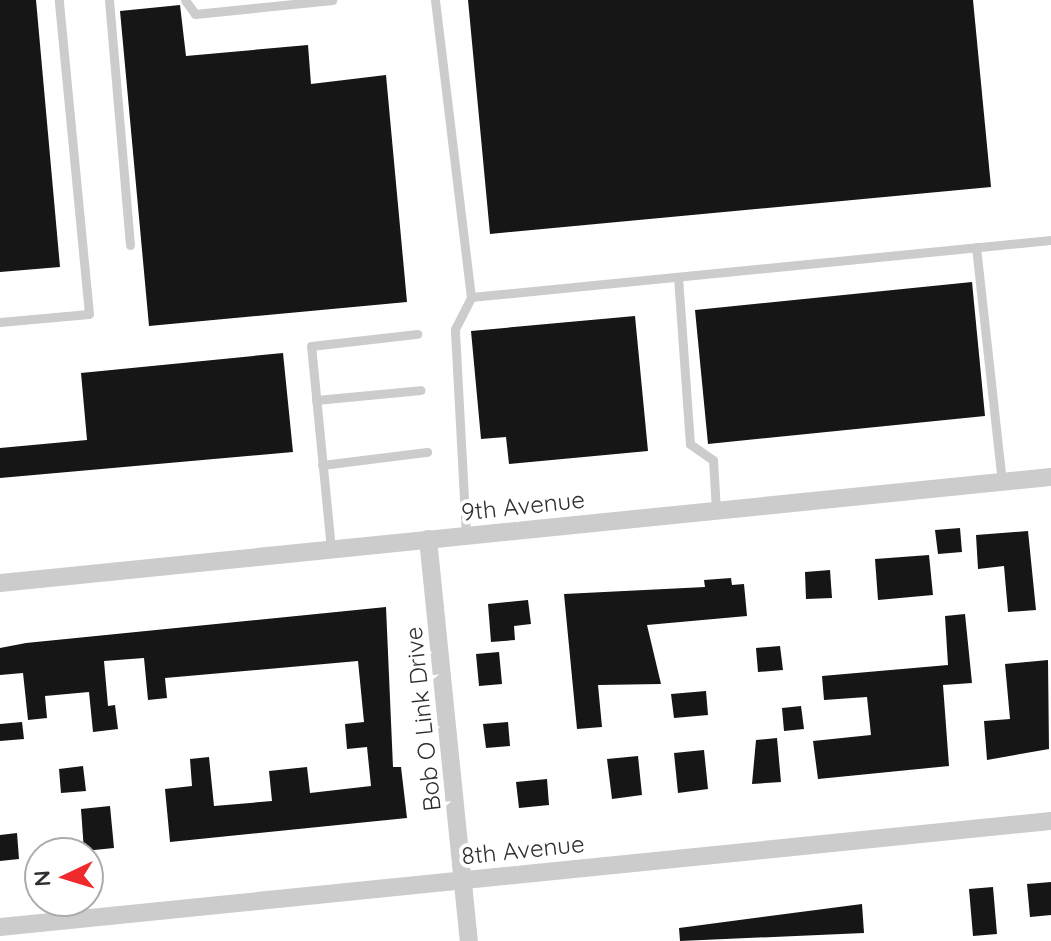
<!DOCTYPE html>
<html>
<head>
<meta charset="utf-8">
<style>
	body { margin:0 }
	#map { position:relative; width:1051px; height:941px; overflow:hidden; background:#fff; font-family:Quicksand,sans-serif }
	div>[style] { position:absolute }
	.building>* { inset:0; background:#161616 }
	.service>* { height:9px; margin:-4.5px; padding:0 4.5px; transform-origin:4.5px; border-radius:4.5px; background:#ccc }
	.minor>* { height:18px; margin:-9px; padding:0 9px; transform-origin:9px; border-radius:9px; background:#ccc }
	span { translate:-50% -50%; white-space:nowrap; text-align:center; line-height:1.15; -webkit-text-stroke:8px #fff; paint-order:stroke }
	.street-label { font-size:24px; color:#2f2f2f }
	.north { position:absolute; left:24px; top:837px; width:80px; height:80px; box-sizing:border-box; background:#fff; border:2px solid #acacac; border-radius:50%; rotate:266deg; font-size:22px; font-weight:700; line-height:32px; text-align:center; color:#2f2f2f }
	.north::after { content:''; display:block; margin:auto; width:28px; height:36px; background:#ef292c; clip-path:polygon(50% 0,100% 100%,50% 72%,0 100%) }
</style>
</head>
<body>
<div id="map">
	<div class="building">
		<div style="clip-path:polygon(0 0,36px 0,60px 267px,0 272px)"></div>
		<div style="clip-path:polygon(468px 0,973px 0,991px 187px,490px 234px)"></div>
		<div style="clip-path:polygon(180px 5px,186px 56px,308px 45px,311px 84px,386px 75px,407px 302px,149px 326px,120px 11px)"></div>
		<div style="clip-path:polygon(972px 282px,985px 416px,708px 444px,695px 310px)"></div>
		<div style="clip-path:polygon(635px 316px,648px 451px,509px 464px,506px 437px,481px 439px,471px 331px)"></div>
		<div style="clip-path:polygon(283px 353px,293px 452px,0 478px,0 448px,87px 440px,81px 373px)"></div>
		<div style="clip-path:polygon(960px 528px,962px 552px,938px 554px,935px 530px)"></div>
		<div style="clip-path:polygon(1028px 531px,1036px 610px,1008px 612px,1004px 566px,978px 569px,976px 535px)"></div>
		<div style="clip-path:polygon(929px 555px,933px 595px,878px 600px,875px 559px)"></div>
		<div style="clip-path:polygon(830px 570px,832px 598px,806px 599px,805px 572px)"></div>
		<div style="clip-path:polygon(731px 578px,732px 585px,744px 584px,747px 616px,647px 625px,661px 684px,598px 685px,602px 727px,577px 729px,564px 594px,705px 587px,704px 580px)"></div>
		<div style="clip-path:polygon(528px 600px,531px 624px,514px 626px,515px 640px,491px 642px,488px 604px)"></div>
		<div style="clip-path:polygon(386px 607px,393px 767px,401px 767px,407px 818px,170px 842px,165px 789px,192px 786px,190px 759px,209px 757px,214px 806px,272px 801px,269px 771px,307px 767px,310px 793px,371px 786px,367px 747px,347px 749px,345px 724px,364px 722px,358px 661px,165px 678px,167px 698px,148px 700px,144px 658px,104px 661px,108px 706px,115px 705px,118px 729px,93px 732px,89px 692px,45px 696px,47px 718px,28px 720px,23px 673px,0 675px,0 648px,26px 643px)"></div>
		<div style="clip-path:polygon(965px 614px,972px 683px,943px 685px,949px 766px,818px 779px,813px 741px,871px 735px,867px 697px,824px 700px,822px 676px,948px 665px,945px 616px)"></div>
		<div style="clip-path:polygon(780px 646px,783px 670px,758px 672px,756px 648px)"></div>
		<div style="clip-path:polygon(499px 652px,502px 684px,479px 686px,476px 654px)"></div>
		<div style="clip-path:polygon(1048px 660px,1049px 749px,987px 760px,984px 721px,1010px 719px,1005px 664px)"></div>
		<div style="clip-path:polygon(706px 691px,708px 715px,674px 718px,671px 694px)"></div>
		<div style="clip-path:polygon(801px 706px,804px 729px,784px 731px,782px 708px)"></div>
		<div style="clip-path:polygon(22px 722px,24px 739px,0 741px,0 724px)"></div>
		<div style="clip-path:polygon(508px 722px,510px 746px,486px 748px,483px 724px)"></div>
		<div style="clip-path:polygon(777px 738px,781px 782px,752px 784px,756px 740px)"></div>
		<div style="clip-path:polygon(704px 750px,708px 789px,678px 793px,674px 753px)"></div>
		<div style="clip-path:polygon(638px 756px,642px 795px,612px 799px,607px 759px)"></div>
		<div style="clip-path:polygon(83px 766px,86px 791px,61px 793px,59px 769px)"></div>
		<div style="clip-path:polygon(547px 779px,549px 805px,519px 808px,516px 782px)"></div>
		<div style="clip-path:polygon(110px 806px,114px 848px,84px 851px,81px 809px)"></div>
		<div style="clip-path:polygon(17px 833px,19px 859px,0 861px,0 835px)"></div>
		<div style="clip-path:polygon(1051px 882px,1051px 915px,1030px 917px,1027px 884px)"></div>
		<div style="clip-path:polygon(993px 887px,997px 934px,973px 936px,969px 889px)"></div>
		<div style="clip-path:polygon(862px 904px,864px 933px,680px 941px,679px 928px)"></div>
	</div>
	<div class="service">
		<div style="left:109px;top:0;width:246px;rotate:85.1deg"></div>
		<div style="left:185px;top:0;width:17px;rotate:54deg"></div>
		<div style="left:195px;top:14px;width:138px;rotate:-5.8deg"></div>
		<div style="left:435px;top:0;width:299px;rotate:83.1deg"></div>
		<div style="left:471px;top:297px;width:583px;rotate:-5.61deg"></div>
		<div style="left:976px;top:247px;width:236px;rotate:83.7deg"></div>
		<div style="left:678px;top:277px;width:167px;rotate:85.9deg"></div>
		<div style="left:690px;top:444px;width:28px;rotate:35deg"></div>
		<div style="left:713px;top:460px;width:50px;rotate:86.6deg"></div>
		<div style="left:0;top:322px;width:89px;rotate:-5.1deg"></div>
		<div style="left:89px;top:314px;width:315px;rotate:-95.5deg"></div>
		<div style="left:316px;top:400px;width:105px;rotate:-5.4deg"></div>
		<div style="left:322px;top:465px;width:106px;rotate:-7.1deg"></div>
		<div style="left:466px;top:535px;width:206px;rotate:-93.1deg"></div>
		<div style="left:455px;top:329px;width:36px;rotate:-63deg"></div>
		<div style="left:331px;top:549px;width:204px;rotate:-95.6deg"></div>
		<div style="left:311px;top:346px;width:107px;rotate:-6.5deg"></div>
	</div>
	<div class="minor">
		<div style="left:428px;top:539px;width:404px;rotate:84.2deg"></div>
		<div style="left:0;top:583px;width:1056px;rotate:-5.76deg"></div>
		<div style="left:0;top:927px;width:1056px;rotate:-5.76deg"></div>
	</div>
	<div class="street-label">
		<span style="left:523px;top:506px;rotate:-6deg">9th Avenue</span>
		<span style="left:423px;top:719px;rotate:-96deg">Bob O Link Drive</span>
		<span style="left:523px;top:850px;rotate:-6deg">8th Avenue</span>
	</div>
	<div class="north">N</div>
</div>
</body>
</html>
